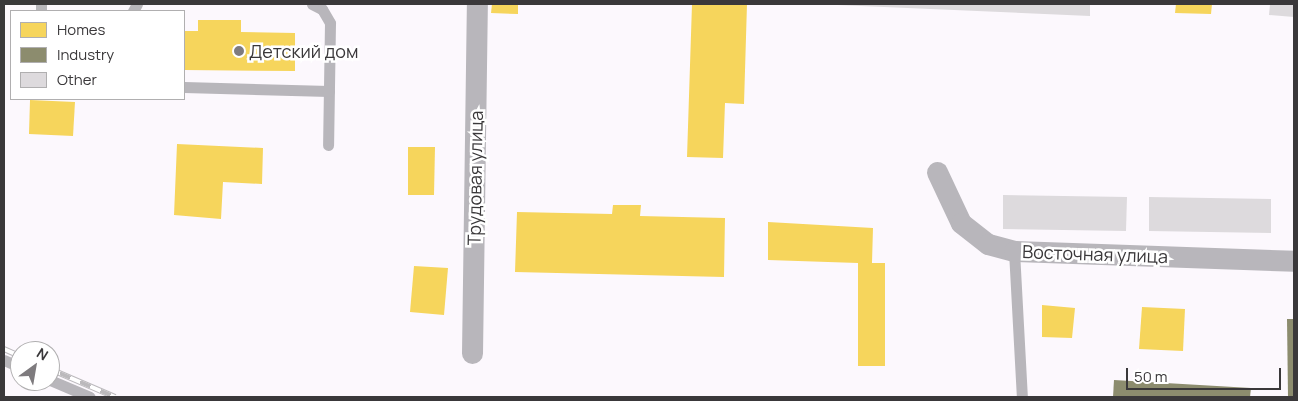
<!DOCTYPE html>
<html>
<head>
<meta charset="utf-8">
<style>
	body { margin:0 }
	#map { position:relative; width:1298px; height:401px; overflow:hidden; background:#fcf8fd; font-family:Manrope,sans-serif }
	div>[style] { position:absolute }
	.homes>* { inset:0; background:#f6d55c }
	.industry>* { inset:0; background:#8c8c6e }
	.building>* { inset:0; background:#dddadd }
	.lane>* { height:11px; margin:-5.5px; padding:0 5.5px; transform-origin:5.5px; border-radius:5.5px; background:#b8b6bb }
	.street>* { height:21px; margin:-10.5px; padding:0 10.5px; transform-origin:10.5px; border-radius:10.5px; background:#b8b6bb }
	.rail>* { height:5.5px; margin-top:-2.75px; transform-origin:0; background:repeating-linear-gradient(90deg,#fff 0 11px,#bbb9bc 0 22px); box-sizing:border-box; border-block:1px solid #bbb9bc }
	.dots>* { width:14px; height:14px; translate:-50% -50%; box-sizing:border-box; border:2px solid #fff; border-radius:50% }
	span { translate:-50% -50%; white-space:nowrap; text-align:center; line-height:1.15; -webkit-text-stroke:5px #fff; paint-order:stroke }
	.poi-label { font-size:18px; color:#3a383a }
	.left { translate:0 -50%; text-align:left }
	.street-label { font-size:18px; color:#3a383a }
	.frame { position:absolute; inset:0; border:5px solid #3a383a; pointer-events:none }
	.legend { position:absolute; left:10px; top:10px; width:175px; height:90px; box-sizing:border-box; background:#fff; border:1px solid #b0afb0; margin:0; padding:6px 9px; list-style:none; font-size:15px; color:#3a383a }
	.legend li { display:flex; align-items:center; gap:10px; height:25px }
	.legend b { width:25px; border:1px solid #b0afb0 }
	.north { position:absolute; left:10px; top:341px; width:50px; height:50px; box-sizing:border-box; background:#fff; border:1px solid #b0afb0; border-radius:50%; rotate:32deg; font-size:14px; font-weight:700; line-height:20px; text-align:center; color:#3a383a }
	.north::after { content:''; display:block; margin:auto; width:18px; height:22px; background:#7e7b7e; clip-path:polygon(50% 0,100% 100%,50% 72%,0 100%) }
	.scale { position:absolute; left:1126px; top:368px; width:155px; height:22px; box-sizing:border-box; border:2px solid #3a383a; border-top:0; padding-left:6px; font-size:15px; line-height:18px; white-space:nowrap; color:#3a383a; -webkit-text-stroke:4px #fff; paint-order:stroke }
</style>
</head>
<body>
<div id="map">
	<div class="homes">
		<div style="clip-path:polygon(492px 4px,518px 4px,518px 14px,491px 13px)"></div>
		<div style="clip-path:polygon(692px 4px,747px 4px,744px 104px,725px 103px,723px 158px,687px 157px)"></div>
		<div style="clip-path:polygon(1176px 4px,1212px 4px,1211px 14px,1175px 13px)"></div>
		<div style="clip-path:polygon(198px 20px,241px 20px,241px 32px,295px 33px,295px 71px,184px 70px,184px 31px,198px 31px)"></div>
		<div style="clip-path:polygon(30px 100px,75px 102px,73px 136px,29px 134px)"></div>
		<div style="clip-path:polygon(177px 144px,263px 148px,262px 184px,223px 182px,221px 219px,174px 215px)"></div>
		<div style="clip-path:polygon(408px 147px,435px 147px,434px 195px,408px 195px)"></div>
		<div style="clip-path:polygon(613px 205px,641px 205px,640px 216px,725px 218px,724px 277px,515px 272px,517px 212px,612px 214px)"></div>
		<div style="clip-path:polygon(768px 222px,873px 228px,872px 263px,885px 263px,885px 366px,858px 366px,858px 263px,768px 260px)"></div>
		<div style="clip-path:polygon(414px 266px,448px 268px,444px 315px,410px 312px)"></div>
		<div style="clip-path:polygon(1042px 305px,1075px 308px,1072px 338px,1042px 337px)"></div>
		<div style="clip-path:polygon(1142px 307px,1185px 309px,1183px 351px,1139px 349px)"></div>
	</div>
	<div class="industry">
		<div style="clip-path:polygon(1287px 319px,1294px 319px,1294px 397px,1288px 397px)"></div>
		<div style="clip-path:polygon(1114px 380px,1251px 388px,1250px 397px,1113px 397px)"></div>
	</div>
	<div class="building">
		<div style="clip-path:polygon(814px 4px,1090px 4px,1090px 16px)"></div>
		<div style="clip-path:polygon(1270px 4px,1294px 4px,1294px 17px,1269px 15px)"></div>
		<div style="clip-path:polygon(1003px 195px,1127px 197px,1126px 231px,1003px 229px)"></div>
		<div style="clip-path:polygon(1149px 197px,1271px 199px,1271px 233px,1149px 231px)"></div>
	</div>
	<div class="lane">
		<div style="left:312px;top:4px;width:11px;rotate:27deg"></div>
		<div style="left:322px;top:9px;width:16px;rotate:60deg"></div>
		<div style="left:330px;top:23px;width:122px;rotate:90.9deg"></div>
		<div style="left:41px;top:11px;width:7px;rotate:-90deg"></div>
		<div style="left:133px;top:11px;width:8px;rotate:-60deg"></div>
		<div style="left:184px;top:87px;width:145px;rotate:1.6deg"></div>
		<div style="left:1014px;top:251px;width:146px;rotate:86.9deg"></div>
		<div style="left:4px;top:360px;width:17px;rotate:24deg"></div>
		<div style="left:50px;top:380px;width:43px;rotate:23deg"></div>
	</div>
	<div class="street">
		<div style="left:937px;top:172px;width:56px;rotate:64.8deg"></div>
		<div style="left:961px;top:223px;width:34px;rotate:38deg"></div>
		<div style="left:988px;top:244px;width:27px;rotate:15deg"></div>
		<div style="left:1014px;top:251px;width:280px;rotate:2deg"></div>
		<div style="left:472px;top:353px;width:349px;rotate:-89.2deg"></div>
	</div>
	<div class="rail">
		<div style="left:4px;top:349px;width:17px;rotate:24deg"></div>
		<div style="left:50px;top:369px;width:71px;rotate:23.3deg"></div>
	</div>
	<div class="dots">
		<div style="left:239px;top:51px;background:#7e7b7e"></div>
	</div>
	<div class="poi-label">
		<span class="left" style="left:249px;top:51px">Детский дом</span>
	</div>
	<div class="street-label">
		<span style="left:475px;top:178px;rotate:-89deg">Трудовая улица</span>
		<span style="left:1095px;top:254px;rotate:2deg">Восточная улица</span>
	</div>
	<div class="frame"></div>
	<ul class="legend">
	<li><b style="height:14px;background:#f6d55c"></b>Homes</li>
	<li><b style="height:14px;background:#8c8c6e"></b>Industry</li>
	<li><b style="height:14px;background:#dddadd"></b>Other</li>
	</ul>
	<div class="north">N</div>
	<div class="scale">50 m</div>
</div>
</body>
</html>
